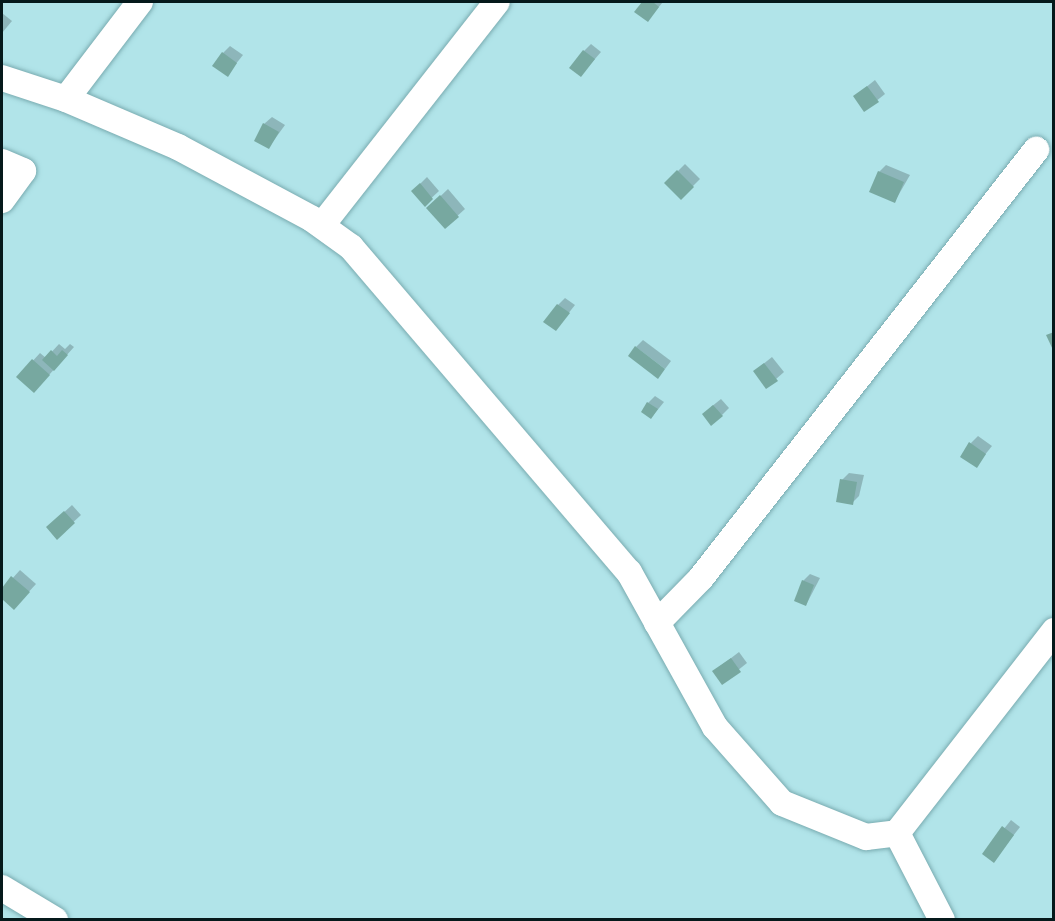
<!DOCTYPE html>
<html>
<head>
<meta charset="utf-8">
<style>
	body { margin:0 }
	#map { position:relative; width:1055px; height:921px; overflow:hidden; background:#b1e4e9; font-family:Lato,sans-serif }
	div>[style] { position:absolute }
	.shadow>* { inset:0; background:#0003 }
	.building>* { inset:0; background:#77a8a0 }
	.roads { filter:drop-shadow(0 0 2px #79abb0) drop-shadow(0 0 2px #79abb0) }
	.minor>* { height:26px; margin:-13px; padding:0 13px; transform-origin:13px; border-radius:13px; background:#fff }
	span { translate:-50% -50%; white-space:nowrap; text-align:center; line-height:1.15; -webkit-text-stroke:4.5px #b1e4e9; paint-order:stroke }
	.frame { position:absolute; inset:0; border:3px solid #05191b; pointer-events:none }
</style>
</head>
<body>
<div id="map">
	<div class="shadow">
		<div style="clip-path:polygon(644px 2px,663px 2px,648px 20px,636px 12px)"></div>
		<div style="clip-path:polygon(2px 13px,12px 21px,2px 33px)"></div>
		<div style="clip-path:polygon(591px 44px,601px 52px,581px 75px,584px 51px)"></div>
		<div style="clip-path:polygon(230px 46px,243px 55px,227px 75px,223px 53px)"></div>
		<div style="clip-path:polygon(875px 80px,885px 94px,865px 110px,855px 96px)"></div>
		<div style="clip-path:polygon(272px 117px,285px 125px,269px 147px,264px 124px)"></div>
		<div style="clip-path:polygon(685px 164px,700px 179px,681px 198px,666px 183px)"></div>
		<div style="clip-path:polygon(886px 165px,910px 175px,895px 201px,879px 172px)"></div>
		<div style="clip-path:polygon(427px 177px,439px 191px,425px 204px,413px 191px)"></div>
		<div style="clip-path:polygon(448px 189px,465px 209px,445px 227px,428px 208px)"></div>
		<div style="clip-path:polygon(565px 298px,575px 305px,556px 329px,558px 305px)"></div>
		<div style="clip-path:polygon(643px 340px,671px 361px,665px 369px,636px 347px)"></div>
		<div style="clip-path:polygon(59px 344px,65px 349px,70px 344px,74px 347px,41px 384px,18px 377px,40px 353px,46px 358px)"></div>
		<div style="clip-path:polygon(772px 357px,784px 372px,767px 387px,762px 365px)"></div>
		<div style="clip-path:polygon(655px 396px,664px 402px,651px 418px,648px 403px)"></div>
		<div style="clip-path:polygon(721px 399px,729px 408px,722px 415px,711px 407px)"></div>
		<div style="clip-path:polygon(978px 436px,992px 446px,976px 466px,971px 443px)"></div>
		<div style="clip-path:polygon(849px 473px,864px 475px,859px 496px,852px 503px,842px 480px)"></div>
		<div style="clip-path:polygon(72px 505px,81px 515px,57px 537px,48px 527px)"></div>
		<div style="clip-path:polygon(20px 570px,36px 584px,14px 608px,2px 597px,2px 590px)"></div>
		<div style="clip-path:polygon(810px 574px,820px 578px,806px 605px,803px 581px)"></div>
		<div style="clip-path:polygon(739px 652px,747px 663px,722px 683px,714px 671px)"></div>
		<div style="clip-path:polygon(1011px 820px,1020px 827px,994px 861px,984px 854px)"></div>
	</div>
	<div class="building">
		<div style="clip-path:polygon(642px 2px,653px 2px,659px 7px,648px 22px,634px 12px)"></div>
		<div style="clip-path:polygon(583px 50px,595px 59px,581px 77px,569px 68px)"></div>
		<div style="clip-path:polygon(222px 52px,237px 63px,228px 77px,212px 66px)"></div>
		<div style="clip-path:polygon(867px 86px,879px 102px,864px 112px,853px 96px)"></div>
		<div style="clip-path:polygon(263px 123px,279px 132px,269px 149px,254px 141px)"></div>
		<div style="clip-path:polygon(677px 170px,694px 187px,681px 200px,664px 183px)"></div>
		<div style="clip-path:polygon(878px 171px,904px 182px,895px 203px,869px 192px)"></div>
		<div style="clip-path:polygon(420px 183px,433px 199px,425px 207px,411px 191px)"></div>
		<div style="clip-path:polygon(440px 195px,459px 217px,445px 229px,426px 208px)"></div>
		<div style="clip-path:polygon(557px 304px,570px 313px,556px 331px,543px 322px)"></div>
		<div style="clip-path:polygon(1054px 332px,1054px 352px,1046px 335px)"></div>
		<div style="clip-path:polygon(635px 346px,665px 369px,658px 379px,628px 356px)"></div>
		<div style="clip-path:polygon(51px 350px,57px 356px,62px 350px,68px 355px,54px 371px,42px 360px)"></div>
		<div style="clip-path:polygon(32px 359px,50px 375px,34px 393px,16px 377px)"></div>
		<div style="clip-path:polygon(764px 363px,778px 381px,766px 389px,753px 371px)"></div>
		<div style="clip-path:polygon(647px 402px,658px 409px,651px 419px,641px 412px)"></div>
		<div style="clip-path:polygon(713px 405px,723px 416px,711px 426px,702px 414px)"></div>
		<div style="clip-path:polygon(969px 442px,986px 454px,977px 468px,960px 457px)"></div>
		<div style="clip-path:polygon(840px 479px,857px 482px,853px 505px,836px 502px)"></div>
		<div style="clip-path:polygon(64px 511px,75px 523px,57px 540px,46px 527px)"></div>
		<div style="clip-path:polygon(11px 576px,30px 592px,14px 610px,2px 599px,2px 588px)"></div>
		<div style="clip-path:polygon(802px 580px,814px 585px,806px 606px,794px 601px)"></div>
		<div style="clip-path:polygon(731px 658px,741px 672px,722px 685px,712px 671px)"></div>
		<div style="clip-path:polygon(1002px 826px,1014px 835px,994px 863px,982px 854px)"></div>
	</div>
	<div class="roads">
		<div class="minor">
			<div style="left:2px;top:78px;width:67px;rotate:18.2deg"></div>
			<div style="left:66px;top:99px;width:122px;rotate:23.2deg"></div>
			<div style="left:178px;top:147px;width:152px;rotate:28.2deg"></div>
			<div style="left:312px;top:219px;width:48px;rotate:35.7deg"></div>
			<div style="left:351px;top:247px;width:428px;rotate:49.5deg"></div>
			<div style="left:629px;top:572px;width:177px;rotate:61deg"></div>
			<div style="left:715px;top:727px;width:101px;rotate:48.6deg"></div>
			<div style="left:782px;top:803px;width:91px;rotate:22deg"></div>
			<div style="left:866px;top:837px;width:31px;rotate:-7deg"></div>
			<div style="left:897px;top:833px;width:256px;rotate:-52.1deg"></div>
			<div style="left:66px;top:99px;width:122px;rotate:-52.7deg"></div>
			<div style="left:2px;top:162px;width:23px;rotate:23deg"></div>
			<div style="left:23px;top:171px;width:36px;rotate:126deg"></div>
			<div style="left:322px;top:225px;width:283px;rotate:-51.9deg"></div>
			<div style="left:657px;top:623px;width:63px;rotate:-45.6deg"></div>
			<div style="left:701px;top:578px;width:544px;rotate:-51.95deg"></div>
			<div style="left:897px;top:833px;width:98px;rotate:62.7deg"></div>
			<div style="left:2px;top:888px;width:62px;rotate:31.1deg"></div>
		</div>
	</div>
	<div class="frame"></div>
</div>
</body>
</html>
